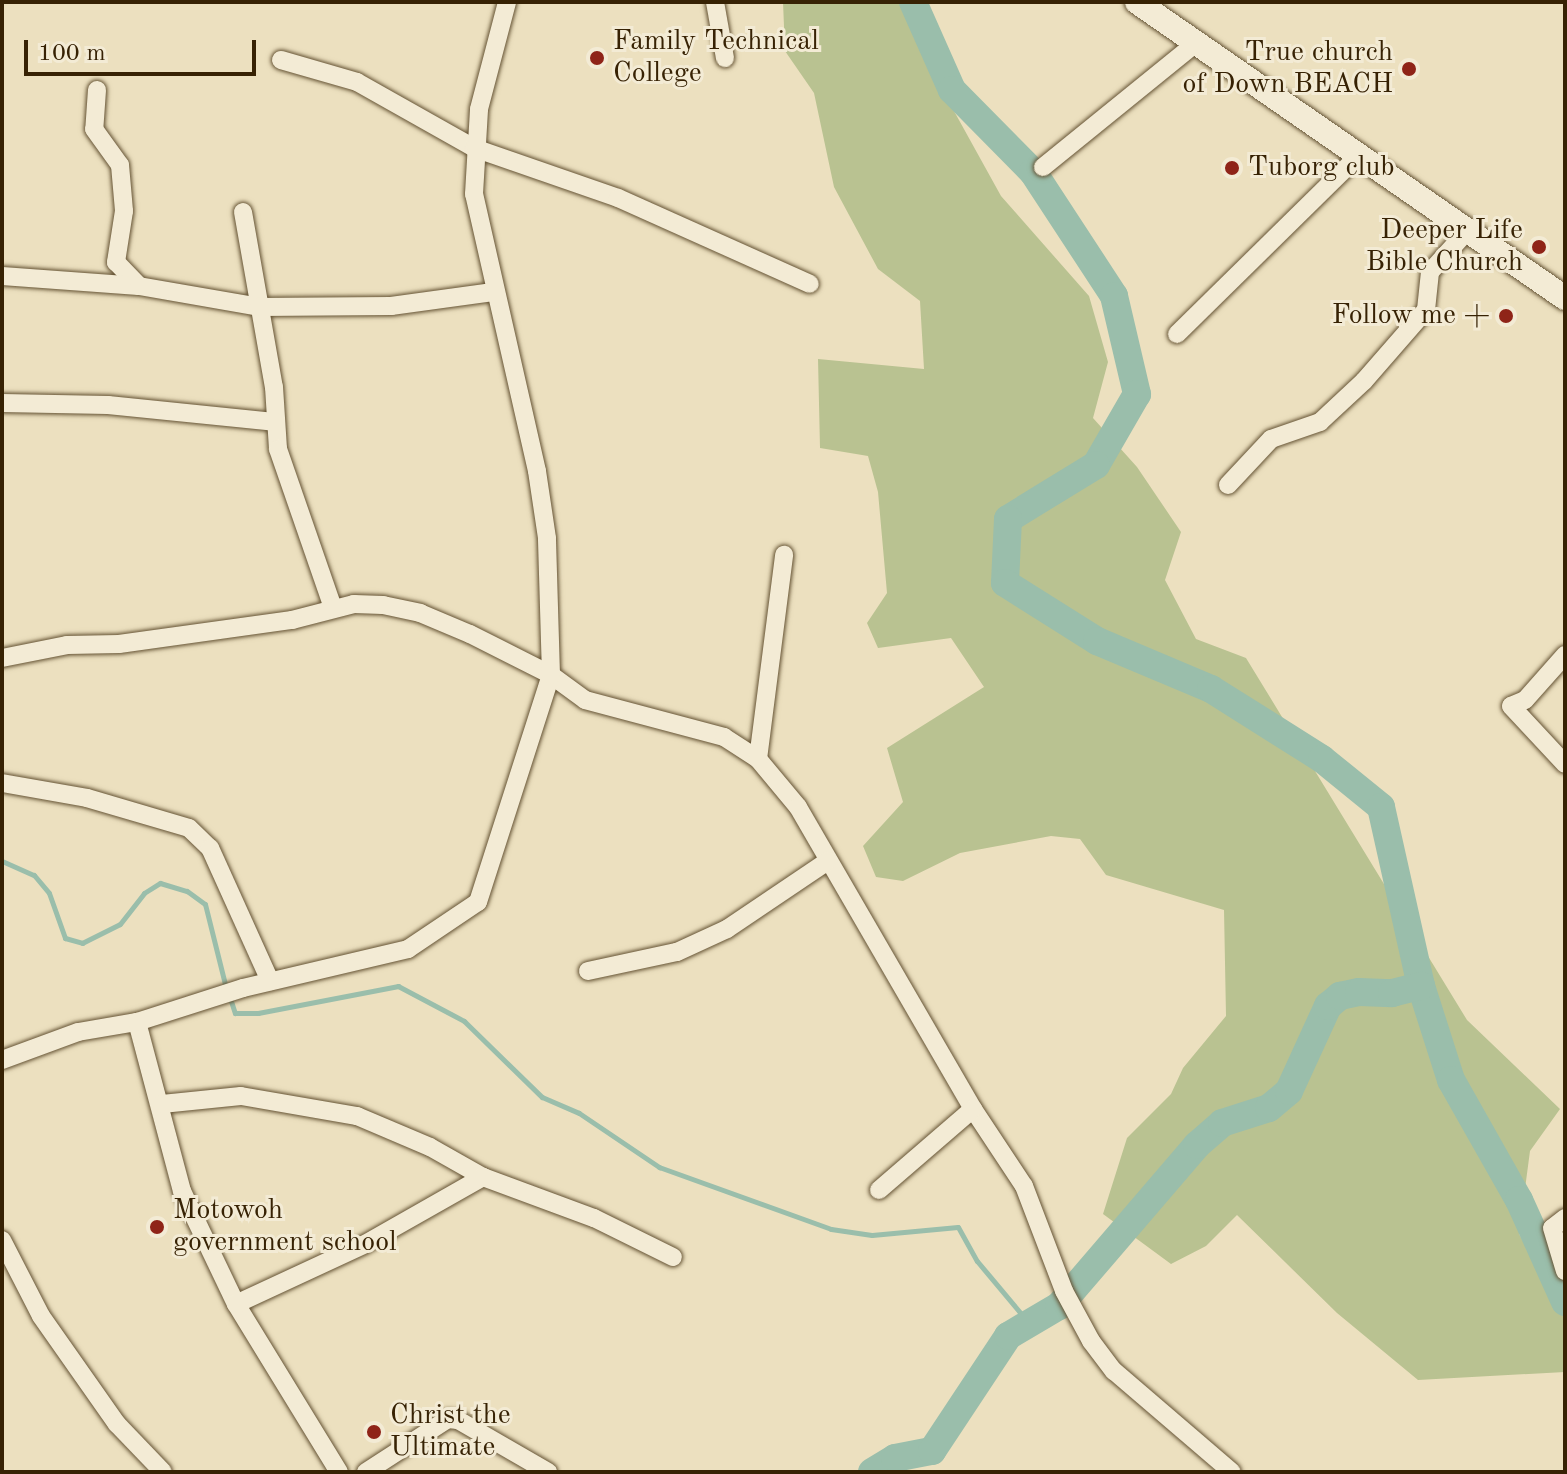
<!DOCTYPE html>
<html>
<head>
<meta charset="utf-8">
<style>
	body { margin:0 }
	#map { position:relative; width:1567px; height:1474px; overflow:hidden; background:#ece0bf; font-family:"Old Standard TT",serif }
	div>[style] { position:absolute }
	.green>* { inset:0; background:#b9c291 }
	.stream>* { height:5px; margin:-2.5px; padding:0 2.5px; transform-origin:2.5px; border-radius:2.5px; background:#9abeab }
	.river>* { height:28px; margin:-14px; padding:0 14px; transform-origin:14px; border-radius:14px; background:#9abeab }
	.roads { filter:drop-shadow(0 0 2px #645233) drop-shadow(0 0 2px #645233) }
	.minor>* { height:18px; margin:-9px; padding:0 9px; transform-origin:9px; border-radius:9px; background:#f3ebd5 }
	.tertiary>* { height:24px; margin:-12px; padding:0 12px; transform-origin:12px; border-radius:12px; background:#f3ebd5 }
	.dots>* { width:22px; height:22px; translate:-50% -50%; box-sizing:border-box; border:4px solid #f3ebd5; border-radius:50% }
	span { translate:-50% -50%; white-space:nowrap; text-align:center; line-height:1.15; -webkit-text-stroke:6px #f3ebd5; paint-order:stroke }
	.poi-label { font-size:28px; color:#372204 }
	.left { translate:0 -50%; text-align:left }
	.right { translate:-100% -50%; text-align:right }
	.frame { position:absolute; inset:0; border:4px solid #372204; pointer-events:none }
	.scale { position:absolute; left:24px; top:40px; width:232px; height:36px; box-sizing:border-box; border:4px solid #372204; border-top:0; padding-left:10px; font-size:24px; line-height:28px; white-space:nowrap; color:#372204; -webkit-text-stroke:6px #f3ebd5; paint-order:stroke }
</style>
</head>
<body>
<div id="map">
	<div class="green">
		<div style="clip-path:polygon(783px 2px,901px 2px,923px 55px,1001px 196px,1089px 296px,1108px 362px,1093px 418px,1137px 467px,1181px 532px,1165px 580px,1196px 639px,1246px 658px,1467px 1020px,1560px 1109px,1530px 1151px,1519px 1234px,1565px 1318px,1565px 1372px,1418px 1380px,1337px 1313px,1237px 1215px,1206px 1246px,1171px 1264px,1103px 1214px,1127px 1138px,1171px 1094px,1183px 1068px,1226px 1016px,1224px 910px,1106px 875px,1080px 839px,1051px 836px,960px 853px,903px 881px,876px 877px,863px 846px,903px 802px,887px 748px,984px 687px,951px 638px,878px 648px,867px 623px,887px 593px,878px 492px,868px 456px,820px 448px,818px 359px,924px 369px,920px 301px,878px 269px,834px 187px,814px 93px,785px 51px)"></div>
	</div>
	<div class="stream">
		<div style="left:2px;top:861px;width:35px;rotate:24deg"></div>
		<div style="left:34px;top:875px;width:23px;rotate:50deg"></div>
		<div style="left:49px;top:893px;width:48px;rotate:70.4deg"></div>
		<div style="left:65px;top:938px;width:18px;rotate:16deg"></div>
		<div style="left:82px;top:943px;width:42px;rotate:-26.6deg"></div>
		<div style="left:120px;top:924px;width:39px;rotate:-52deg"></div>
		<div style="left:144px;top:893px;width:19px;rotate:-32deg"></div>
		<div style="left:160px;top:883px;width:28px;rotate:17deg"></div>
		<div style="left:187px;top:891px;width:22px;rotate:36deg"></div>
		<div style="left:205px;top:904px;width:87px;rotate:76deg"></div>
		<div style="left:230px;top:998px;width:16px;rotate:72deg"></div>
		<div style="left:235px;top:1013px;width:23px"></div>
		<div style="left:258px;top:1013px;width:143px;rotate:-10.9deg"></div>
		<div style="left:398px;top:986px;width:75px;rotate:27.9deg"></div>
		<div style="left:464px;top:1021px;width:109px;rotate:44.3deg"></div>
		<div style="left:542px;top:1097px;width:40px;rotate:23.4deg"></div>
		<div style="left:579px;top:1113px;width:97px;rotate:34deg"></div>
		<div style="left:659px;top:1167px;width:183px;rotate:19.8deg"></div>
		<div style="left:831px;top:1229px;width:41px;rotate:8.3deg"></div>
		<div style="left:872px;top:1235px;width:86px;rotate:-5.3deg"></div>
		<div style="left:958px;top:1227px;width:39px;rotate:61deg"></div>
		<div style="left:977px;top:1261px;width:80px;rotate:50.1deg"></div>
	</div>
	<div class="river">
		<div style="left:913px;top:2px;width:96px;rotate:66.1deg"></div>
		<div style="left:952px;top:90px;width:115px;rotate:45.4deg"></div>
		<div style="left:1033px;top:172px;width:148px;rotate:56.8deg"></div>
		<div style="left:1114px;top:296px;width:101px;rotate:76.8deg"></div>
		<div style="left:1137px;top:394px;width:82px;rotate:120deg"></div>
		<div style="left:1096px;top:465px;width:103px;rotate:148.5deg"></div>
		<div style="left:1008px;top:519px;width:64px;rotate:92.7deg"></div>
		<div style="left:1005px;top:583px;width:109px;rotate:32.2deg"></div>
		<div style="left:1097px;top:641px;width:124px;rotate:22.8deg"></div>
		<div style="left:1211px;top:689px;width:131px;rotate:32.2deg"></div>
		<div style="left:1322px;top:759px;width:76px;rotate:39.1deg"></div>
		<div style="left:1381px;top:807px;width:183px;rotate:77.4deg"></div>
		<div style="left:1421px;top:986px;width:99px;rotate:72.3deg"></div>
		<div style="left:1451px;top:1080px;width:138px;rotate:60.5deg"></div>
		<div style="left:1519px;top:1200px;width:112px;rotate:65.7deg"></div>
		<div style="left:872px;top:1472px;width:27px;rotate:-31deg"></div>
		<div style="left:895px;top:1458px;width:38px;rotate:-11deg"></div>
		<div style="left:932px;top:1451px;width:138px;rotate:-56.5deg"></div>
		<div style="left:1008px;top:1336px;width:59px;rotate:-30.5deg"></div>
		<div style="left:1059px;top:1306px;width:212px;rotate:-49.4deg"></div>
		<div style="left:1197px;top:1145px;width:33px;rotate:-41deg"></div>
		<div style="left:1222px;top:1123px;width:49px;rotate:-17.7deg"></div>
		<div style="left:1269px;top:1108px;width:26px;rotate:-40deg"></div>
		<div style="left:1289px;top:1091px;width:94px;rotate:-65.4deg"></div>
		<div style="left:1328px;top:1006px;width:16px;rotate:-40deg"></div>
		<div style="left:1340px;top:996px;width:19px;rotate:-12deg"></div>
		<div style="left:1359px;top:992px;width:33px;rotate:2deg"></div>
		<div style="left:1392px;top:993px;width:30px;rotate:-14deg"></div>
	</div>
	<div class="roads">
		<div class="minor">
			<div style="left:715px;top:2px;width:57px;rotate:79.9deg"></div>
			<div style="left:281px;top:60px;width:79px;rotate:16.1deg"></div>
			<div style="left:357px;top:82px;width:134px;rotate:29.4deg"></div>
			<div style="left:474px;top:148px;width:152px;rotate:19.1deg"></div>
			<div style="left:618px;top:198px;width:210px;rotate:24.1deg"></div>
			<div style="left:97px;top:90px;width:39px;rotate:94deg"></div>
			<div style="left:94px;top:129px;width:44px;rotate:54.2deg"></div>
			<div style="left:120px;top:165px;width:46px;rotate:85deg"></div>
			<div style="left:124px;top:211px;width:52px;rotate:98.9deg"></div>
			<div style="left:116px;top:262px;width:33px;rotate:46deg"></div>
			<div style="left:1043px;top:167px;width:197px;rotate:-39deg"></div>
			<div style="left:243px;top:212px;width:178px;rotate:80deg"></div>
			<div style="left:274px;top:387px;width:62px;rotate:86.3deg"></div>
			<div style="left:278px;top:449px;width:168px;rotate:70.9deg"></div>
			<div style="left:2px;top:276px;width:137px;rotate:4.2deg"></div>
			<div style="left:139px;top:286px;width:122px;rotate:9.9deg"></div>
			<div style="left:259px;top:307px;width:132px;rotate:-0.4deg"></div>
			<div style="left:391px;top:306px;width:103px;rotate:-7.8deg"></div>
			<div style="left:1177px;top:334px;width:254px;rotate:-44.5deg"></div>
			<div style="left:2px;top:403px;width:106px;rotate:1.1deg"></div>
			<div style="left:108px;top:405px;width:167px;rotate:5.8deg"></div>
			<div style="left:1228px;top:485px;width:63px;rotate:-46.9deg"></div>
			<div style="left:1271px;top:439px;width:52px;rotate:-19.1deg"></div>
			<div style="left:1320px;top:422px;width:60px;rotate:-43deg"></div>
			<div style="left:1364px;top:381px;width:94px;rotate:-48.9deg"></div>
			<div style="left:1426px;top:310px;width:38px;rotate:-84deg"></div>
			<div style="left:1430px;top:272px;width:55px;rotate:-47.9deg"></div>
			<div style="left:1565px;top:655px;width:60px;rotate:131.6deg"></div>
			<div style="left:1525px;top:700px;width:15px;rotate:157deg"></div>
			<div style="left:1511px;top:706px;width:79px;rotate:47deg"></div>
			<div style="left:2px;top:658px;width:66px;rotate:-11.3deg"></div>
			<div style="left:67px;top:645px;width:52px;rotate:-1.1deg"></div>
			<div style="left:119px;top:644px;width:175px;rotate:-7.9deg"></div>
			<div style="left:292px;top:620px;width:64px;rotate:-14.5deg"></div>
			<div style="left:354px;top:604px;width:29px;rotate:2deg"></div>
			<div style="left:383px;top:605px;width:38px;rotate:12deg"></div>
			<div style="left:420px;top:613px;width:54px;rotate:22.8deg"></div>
			<div style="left:470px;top:634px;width:91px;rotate:26.8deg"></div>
			<div style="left:551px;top:675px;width:42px;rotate:36.3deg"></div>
			<div style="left:585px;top:700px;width:144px;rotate:14.9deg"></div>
			<div style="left:724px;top:737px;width:40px;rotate:32.9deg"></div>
			<div style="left:758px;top:759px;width:62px;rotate:50.2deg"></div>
			<div style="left:798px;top:807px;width:349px;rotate:59.9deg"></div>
			<div style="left:973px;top:1109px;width:92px;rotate:56.5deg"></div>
			<div style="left:1024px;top:1186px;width:112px;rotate:69.1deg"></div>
			<div style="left:1064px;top:1291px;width:57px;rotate:61.6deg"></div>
			<div style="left:1091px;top:1341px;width:38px;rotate:53deg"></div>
			<div style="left:1114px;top:1371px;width:155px;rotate:40.6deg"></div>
			<div style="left:758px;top:759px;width:206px;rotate:-82.7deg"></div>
			<div style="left:2px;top:783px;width:86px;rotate:10deg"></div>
			<div style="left:87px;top:798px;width:106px;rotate:16.4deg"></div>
			<div style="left:189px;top:828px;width:29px;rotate:44deg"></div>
			<div style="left:210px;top:848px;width:146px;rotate:65.7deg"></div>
			<div style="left:588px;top:971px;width:91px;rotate:-12.1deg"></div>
			<div style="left:677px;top:952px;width:55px;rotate:-24.7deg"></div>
			<div style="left:727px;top:929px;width:122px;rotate:-34deg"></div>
			<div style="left:137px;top:1022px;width:175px;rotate:75.1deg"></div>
			<div style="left:182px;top:1191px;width:125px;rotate:64.5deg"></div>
			<div style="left:236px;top:1304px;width:197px;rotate:58.5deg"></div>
			<div style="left:2px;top:1060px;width:81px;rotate:-20.2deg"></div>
			<div style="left:78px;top:1032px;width:60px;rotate:-9.6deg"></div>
			<div style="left:137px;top:1022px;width:111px;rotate:-17.8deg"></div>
			<div style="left:243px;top:988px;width:170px;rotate:-13.3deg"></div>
			<div style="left:408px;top:949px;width:84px;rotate:-33.9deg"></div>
			<div style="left:478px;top:902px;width:238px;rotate:-72.2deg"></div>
			<div style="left:551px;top:675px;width:137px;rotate:-91.7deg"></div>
			<div style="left:547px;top:538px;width:68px;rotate:-98.5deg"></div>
			<div style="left:537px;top:471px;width:284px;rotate:-102.8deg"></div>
			<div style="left:474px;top:194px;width:85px;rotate:-86.6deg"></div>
			<div style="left:479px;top:109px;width:111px;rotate:-75.3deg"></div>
			<div style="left:162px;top:1104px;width:79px;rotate:-5.8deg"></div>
			<div style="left:241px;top:1096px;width:118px;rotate:9.8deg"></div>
			<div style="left:357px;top:1116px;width:79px;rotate:23deg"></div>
			<div style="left:430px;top:1147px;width:61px;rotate:29.5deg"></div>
			<div style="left:483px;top:1177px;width:118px;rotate:20.3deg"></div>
			<div style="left:594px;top:1218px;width:88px;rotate:26.3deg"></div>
			<div style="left:879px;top:1190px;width:124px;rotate:-40.8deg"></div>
			<div style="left:1565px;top:1218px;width:16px;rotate:142deg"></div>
			<div style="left:1552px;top:1228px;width:45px;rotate:73.2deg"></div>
			<div style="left:2px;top:1240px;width:85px;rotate:62.8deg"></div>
			<div style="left:41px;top:1316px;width:132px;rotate:54.9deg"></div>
			<div style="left:117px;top:1424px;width:66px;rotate:46.2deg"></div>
			<div style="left:236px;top:1304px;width:142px;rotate:-24.9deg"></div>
			<div style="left:365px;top:1244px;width:136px;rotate:-29.6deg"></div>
			<div style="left:366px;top:1472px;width:98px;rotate:-32.9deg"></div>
			<div style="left:448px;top:1419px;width:10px;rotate:6deg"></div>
			<div style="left:458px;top:1420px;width:104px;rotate:30deg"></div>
		</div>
		<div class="tertiary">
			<div style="left:1137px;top:2px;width:520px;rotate:34.67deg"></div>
		</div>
	</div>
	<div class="dots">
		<div style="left:597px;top:58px;background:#8f2418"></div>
		<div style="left:1409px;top:69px;background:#8f2418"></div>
		<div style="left:1232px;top:168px;background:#8f2418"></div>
		<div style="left:1539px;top:247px;background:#8f2418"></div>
		<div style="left:1506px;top:316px;background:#8f2418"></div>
		<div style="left:157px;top:1227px;background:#8f2418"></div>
		<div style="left:374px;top:1432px;background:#8f2418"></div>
	</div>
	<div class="poi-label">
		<span class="left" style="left:613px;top:58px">Family Technical<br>College</span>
		<span class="right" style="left:1393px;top:69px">True church<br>of Down BEACH</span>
		<span class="left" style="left:1248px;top:168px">Tuborg club</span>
		<span class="right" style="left:1523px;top:247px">Deeper Life<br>Bible Church</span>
		<span class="right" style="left:1490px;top:316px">Follow me +</span>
		<span class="left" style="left:173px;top:1227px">Motowoh<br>government school</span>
		<span class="left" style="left:390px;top:1432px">Christ the<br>Ultimate</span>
	</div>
	<div class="frame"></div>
	<div class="scale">100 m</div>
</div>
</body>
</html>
